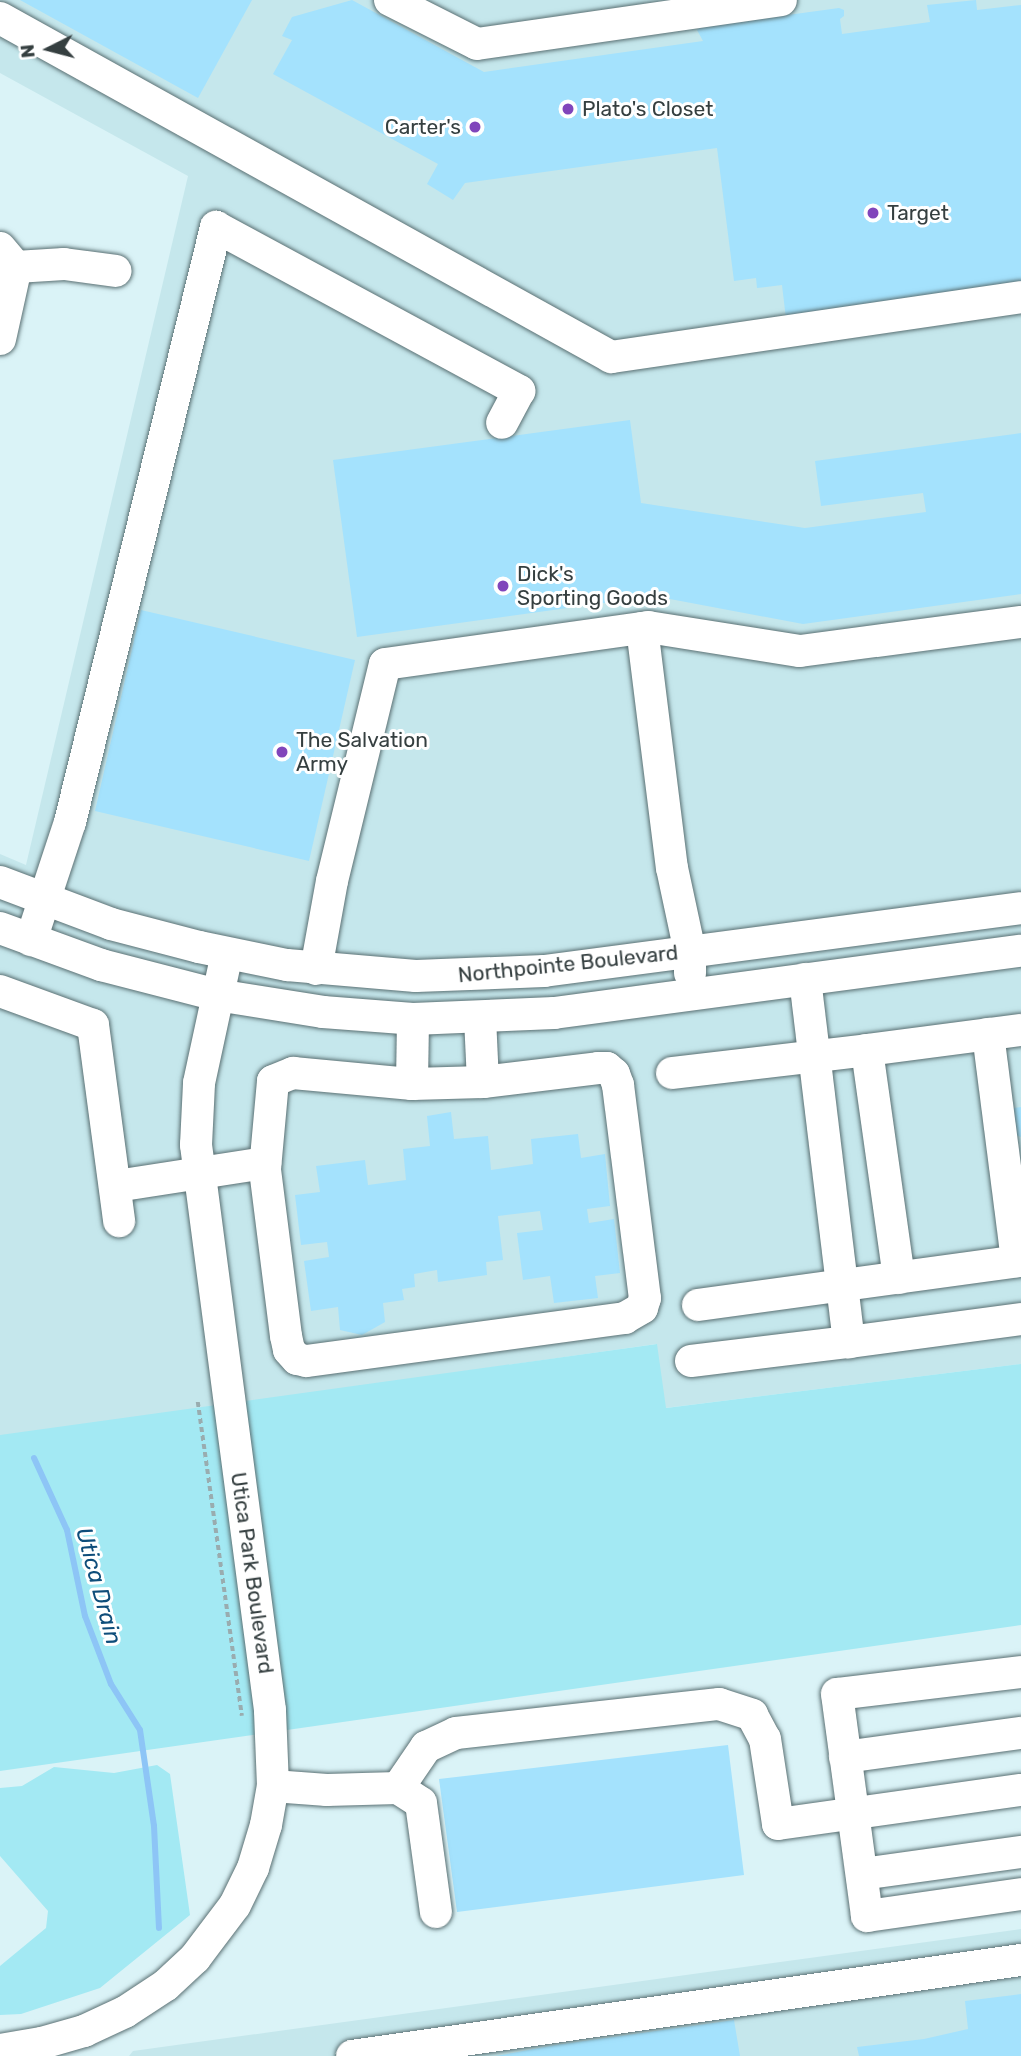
<!DOCTYPE html>
<html>
<head>
<meta charset="utf-8">
<style>
	body { margin:0 }
	#map { position:relative; width:1021px; height:2056px; overflow:hidden; background:#daf3f7; font-family:Rubik,sans-serif }
	div>[style] { position:absolute }
	.built>* { inset:0; background:#c5e7ec }
	.green>* { inset:0; background:#a3e9f3 }
	.stream>* { height:6px; margin:-3px; padding:0 3px; transform-origin:3px; border-radius:3px; background:#8dc5f6 }
	.building>* { inset:0; background:#a4e2fd }
	.path>* { height:3.5px; margin-top:-1.75px; transform-origin:0; background:repeating-linear-gradient(90deg,#99acaf 0 5px,transparent 0 8.5px) }
	.roads { filter:drop-shadow(0 0 2px #5a7073) drop-shadow(0 0 2px #5a7073) }
	.minor>* { height:32px; margin:-16px; padding:0 16px; transform-origin:16px; border-radius:16px; background:#fff }
	.dots>* { width:19px; height:19px; translate:-50% -50%; box-sizing:border-box; border:4px solid #fff; border-radius:50% }
	span { translate:-50% -50%; white-space:nowrap; text-align:center; line-height:1.15; -webkit-text-stroke:6px #fff; paint-order:stroke }
	.poi-label { font-size:21px; color:#353f40 }
	.left { translate:0 -50%; text-align:left }
	.right { translate:-100% -50%; text-align:right }
	.street-label { font-size:21px; color:#353f40 }
	.water-label { font-size:23px; color:#0e4d7a; font-style:italic }
	.north { position:absolute; left:14px; top:14px; width:70px; height:70px; -webkit-text-stroke:5px #fff; paint-order:stroke; rotate:264deg; font-size:19px; font-weight:700; line-height:28px; text-align:center; color:#353f40 }
	.north::after { content:''; display:block; margin:auto; width:24px; height:32px; background:#353f40; clip-path:polygon(50% 0,100% 100%,50% 72%,0 100%) }
</style>
</head>
<body>
<div id="map">
	<div class="built">
		<div style="clip-path:polygon(0 0,1021px 0,1021px 1364px,665px 1408px,656px 1344px,0 1437px,0 854px,26px 865px,188px 176px,0 73px)"></div>
		<div style="clip-path:polygon(1021px 1929px,1021px 2056px,129px 2056px,133px 2051px)"></div>
	</div>
	<div class="green">
		<div style="clip-path:polygon(657px 1344px,666px 1408px,1021px 1364px,1021px 1625px,0 1771px,0 1435px)"></div>
		<div style="clip-path:polygon(157px 1765px,170px 1774px,190px 1915px,100px 1988px,21px 2014px,0 2015px,0 1966px,46px 1928px,48px 1911px,0 1856px,0 1788px,22px 1786px,54px 1767px,114px 1773px)"></div>
	</div>
	<div class="stream">
		<div style="left:34px;top:1458px;width:79px;rotate:65.4deg"></div>
		<div style="left:67px;top:1530px;width:88px;rotate:78.2deg"></div>
		<div style="left:85px;top:1616px;width:73px;rotate:69.1deg"></div>
		<div style="left:111px;top:1684px;width:54px;rotate:57.8deg"></div>
		<div style="left:140px;top:1730px;width:97px;rotate:81.7deg"></div>
		<div style="left:154px;top:1826px;width:102px;rotate:87.2deg"></div>
	</div>
	<div class="building">
		<div style="clip-path:polygon(20px 0,252px 0,198px 98px)"></div>
		<div style="clip-path:polygon(352px 0,484px 72px,703px 41px,697px 30px,701px 27px,839px 8px,844px 10px,844px 16px,840px 19px,842px 34px,930px 22px,927px 5px,976px 0,977px 10px,1021px 5px,1021px 288px,786px 319px,782px 285px,757px 288px,756px 278px,734px 281px,717px 148px,465px 183px,453px 200px,427px 184px,438px 164px,273px 74px,292px 40px,282px 36px,292px 17px)"></div>
		<div style="clip-path:polygon(630px 420px,641px 503px,805px 528px,926px 512px,923px 493px,821px 506px,815px 461px,1021px 433px,1021px 594px,803px 624px,654px 596px,357px 637px,333px 460px)"></div>
		<div style="clip-path:polygon(141px 610px,355px 660px,309px 861px,95px 811px)"></div>
		<div style="clip-path:polygon(1021px 1107px,1021px 1137px,1015px 1135px,1005px 1109px)"></div>
		<div style="clip-path:polygon(451px 1112px,454px 1139px,488px 1136px,491px 1170px,533px 1164px,531px 1139px,578px 1134px,581px 1158px,605px 1154px,610px 1206px,587px 1209px,589px 1223px,614px 1219px,620px 1273px,595px 1276px,598px 1298px,554px 1303px,550px 1276px,523px 1280px,517px 1233px,543px 1230px,540px 1211px,498px 1216px,503px 1260px,486px 1262px,487px 1275px,438px 1282px,437px 1270px,414px 1274px,415px 1287px,402px 1289px,404px 1300px,383px 1303px,385px 1322px,362px 1335px,340px 1330px,338px 1307px,311px 1311px,304px 1261px,329px 1257px,327px 1242px,301px 1245px,295px 1195px,320px 1192px,316px 1166px,365px 1160px,368px 1185px,406px 1180px,403px 1149px,430px 1146px,427px 1116px)"></div>
		<div style="clip-path:polygon(728px 1745px,744px 1875px,457px 1912px,439px 1779px)"></div>
		<div style="clip-path:polygon(1021px 1994px,1021px 2056px,859px 2056px,857px 2047px,924px 2039px,968px 2029px,965px 2001px)"></div>
		<div style="clip-path:polygon(734px 2020px,740px 2056px,496px 2056px,555px 2045px)"></div>
	</div>
	<div class="path">
		<div style="left:198px;top:1402px;width:317px;rotate:82deg"></div>
	</div>
	<div class="roads">
		<div class="minor">
			<div style="left:390px;top:0;width:97px;rotate:26.8deg"></div>
			<div style="left:477px;top:44px;width:307px;rotate:-8.2deg"></div>
			<div style="left:0;top:18px;width:699px;rotate:29.02deg"></div>
			<div style="left:611px;top:357px;width:414px;rotate:-8.3deg"></div>
			<div style="left:0;top:248px;width:25px;rotate:50deg"></div>
			<div style="left:16px;top:267px;width:48px;rotate:-3.6deg"></div>
			<div style="left:64px;top:264px;width:52px;rotate:7.7deg"></div>
			<div style="left:0;top:339px;width:74px;rotate:-77.5deg"></div>
			<div style="left:642px;top:628px;width:242px;rotate:82.9deg"></div>
			<div style="left:672px;top:868px;width:86px;rotate:77.9deg"></div>
			<div style="left:690px;top:952px;width:21px;rotate:90deg"></div>
			<div style="left:0;top:882px;width:119px;rotate:20.7deg"></div>
			<div style="left:111px;top:924px;width:91px;rotate:14.6deg"></div>
			<div style="left:199px;top:947px;width:90px;rotate:11.6deg"></div>
			<div style="left:287px;top:965px;width:129px;rotate:4.9deg"></div>
			<div style="left:416px;top:976px;width:128px;rotate:-2.2deg"></div>
			<div style="left:544px;top:971px;width:481px;rotate:-7.5deg"></div>
			<div style="left:0;top:928px;width:108px;rotate:20.1deg"></div>
			<div style="left:101px;top:965px;width:120px;rotate:14.5deg"></div>
			<div style="left:217px;top:995px;width:107px;rotate:9.1deg"></div>
			<div style="left:323px;top:1012px;width:90px;rotate:4.4deg"></div>
			<div style="left:413px;top:1019px;width:141px;rotate:-2.4deg"></div>
			<div style="left:554px;top:1013px;width:471px;rotate:-7.6deg"></div>
			<div style="left:31px;top:940px;width:124px;rotate:-71.7deg"></div>
			<div style="left:70px;top:822px;width:613px;rotate:-76.21deg"></div>
			<div style="left:216px;top:227px;width:345px;rotate:28.4deg"></div>
			<div style="left:519px;top:391px;width:36px;rotate:118deg"></div>
			<div style="left:316px;top:969px;width:89px;rotate:-79.7deg"></div>
			<div style="left:332px;top:881px;width:223px;rotate:-76.3deg"></div>
			<div style="left:385px;top:664px;width:266px;rotate:-8deg"></div>
			<div style="left:648px;top:627px;width:154px;rotate:9deg"></div>
			<div style="left:800px;top:651px;width:223px;rotate:-7.5deg"></div>
			<div style="left:805px;top:979px;width:366px;rotate:83.1deg"></div>
			<div style="left:849px;top:1342px;width:174px;rotate:-7.6deg"></div>
			<div style="left:0;top:991px;width:99px;rotate:20.1deg"></div>
			<div style="left:93px;top:1025px;width:198px;rotate:82.4deg"></div>
			<div style="left:480px;top:1018px;width:64px;rotate:87.3deg"></div>
			<div style="left:988px;top:1034px;width:229px;rotate:82.7deg"></div>
			<div style="left:598px;top:1068px;width:9px"></div>
			<div style="left:607px;top:1068px;width:9px;rotate:41deg"></div>
			<div style="left:614px;top:1074px;width:12px;rotate:70deg"></div>
			<div style="left:618px;top:1085px;width:215px;rotate:82.8deg"></div>
			<div style="left:645px;top:1298px;width:10px;rotate:107deg"></div>
			<div style="left:642px;top:1308px;width:20px;rotate:150deg"></div>
			<div style="left:625px;top:1318px;width:322px;rotate:172.3deg"></div>
			<div style="left:306px;top:1361px;width:9px;rotate:-167deg"></div>
			<div style="left:297px;top:1359px;width:12px;rotate:-132deg"></div>
			<div style="left:289px;top:1350px;width:14px;rotate:-102deg"></div>
			<div style="left:286px;top:1336px;width:168px;rotate:-97.2deg"></div>
			<div style="left:265px;top:1169px;width:88px;rotate:-84.8deg"></div>
			<div style="left:273px;top:1081px;width:22px;rotate:-22deg"></div>
			<div style="left:293px;top:1073px;width:120px;rotate:5.3deg"></div>
			<div style="left:412px;top:1084px;width:71px;rotate:-1.6deg"></div>
			<div style="left:483px;top:1082px;width:116px;rotate:-6.9deg"></div>
			<div style="left:672px;top:1073px;width:196px;rotate:-6.7deg"></div>
			<div style="left:412px;top:1084px;width:65px;rotate:-89.1deg"></div>
			<div style="left:116px;top:1186px;width:151px;rotate:-8.8deg"></div>
			<div style="left:899px;top:1278px;width:230px;rotate:-98deg"></div>
			<div style="left:867px;top:1050px;width:155px;rotate:-7.4deg"></div>
			<div style="left:698px;top:1305px;width:326px;rotate:-7.8deg"></div>
			<div style="left:691px;top:1361px;width:159px;rotate:-6.9deg"></div>
			<div style="left:1021px;top:1672px;width:185px;rotate:173.2deg"></div>
			<div style="left:837px;top:1694px;width:224px;rotate:82.3deg"></div>
			<div style="left:867px;top:1916px;width:156px;rotate:-8.1deg"></div>
			<div style="left:845px;top:1757px;width:178px;rotate:-7.8deg"></div>
			<div style="left:273px;top:1786px;width:54px;rotate:4.2deg"></div>
			<div style="left:327px;top:1790px;width:71px;rotate:-1.6deg"></div>
			<div style="left:398px;top:1788px;width:50px;rotate:-55.7deg"></div>
			<div style="left:426px;top:1747px;width:33px;rotate:-25deg"></div>
			<div style="left:456px;top:1733px;width:265px;rotate:-6.3deg"></div>
			<div style="left:719px;top:1704px;width:35px;rotate:18deg"></div>
			<div style="left:752px;top:1715px;width:27px;rotate:62deg"></div>
			<div style="left:765px;top:1739px;width:86px;rotate:81.3deg"></div>
			<div style="left:778px;top:1824px;width:245px;rotate:-8deg"></div>
			<div style="left:398px;top:1788px;width:27px;rotate:33deg"></div>
			<div style="left:421px;top:1803px;width:110px;rotate:82.2deg"></div>
			<div style="left:862px;top:1874px;width:161px;rotate:-7.9deg"></div>
			<div style="left:0;top:2050px;width:43px;rotate:-9.5deg"></div>
			<div style="left:42px;top:2043px;width:44px;rotate:-15.9deg"></div>
			<div style="left:84px;top:2031px;width:45px;rotate:-24.9deg"></div>
			<div style="left:125px;top:2012px;width:49px;rotate:-33.4deg"></div>
			<div style="left:166px;top:1985px;width:40px;rotate:-43deg"></div>
			<div style="left:195px;top:1958px;width:66px;rotate:-53deg"></div>
			<div style="left:235px;top:1905px;width:41px;rotate:-64.1deg"></div>
			<div style="left:253px;top:1868px;width:45px;rotate:-73.2deg"></div>
			<div style="left:266px;top:1825px;width:40px;rotate:-80deg"></div>
			<div style="left:273px;top:1786px;width:76px;rotate:-92.3deg"></div>
			<div style="left:270px;top:1710px;width:570px;rotate:-97.46deg"></div>
			<div style="left:196px;top:1145px;width:62px;rotate:-87.2deg"></div>
			<div style="left:199px;top:1083px;width:132px;rotate:-77.8deg"></div>
			<div style="left:352px;top:2056px;width:676px;rotate:-8.17deg"></div>
		</div>
	</div>
	<div class="dots">
		<div style="left:568px;top:109px;background:#8045bb"></div>
		<div style="left:475px;top:127px;background:#8045bb"></div>
		<div style="left:873px;top:213px;background:#8045bb"></div>
		<div style="left:503px;top:586px;background:#8045bb"></div>
		<div style="left:282px;top:752px;background:#8045bb"></div>
	</div>
	<div class="poi-label">
		<span class="left" style="left:582px;top:109px">Plato's Closet</span>
		<span class="right" style="left:461px;top:127px">Carter's</span>
		<span class="left" style="left:887px;top:213px">Target</span>
		<span class="left" style="left:517px;top:586px">Dick's<br>Sporting Goods</span>
		<span class="left" style="left:296px;top:752px">The Salvation<br>Army</span>
	</div>
	<div class="street-label">
		<span style="left:568px;top:964px;rotate:-6deg">Northpointe Boulevard</span>
		<span style="left:252px;top:1573px;rotate:82deg">Utica Park Boulevard</span>
	</div>
	<div class="water-label">
		<span style="left:99px;top:1586px;rotate:75deg">Utica Drain</span>
	</div>
	<div class="north">N</div>
</div>
</body>
</html>
